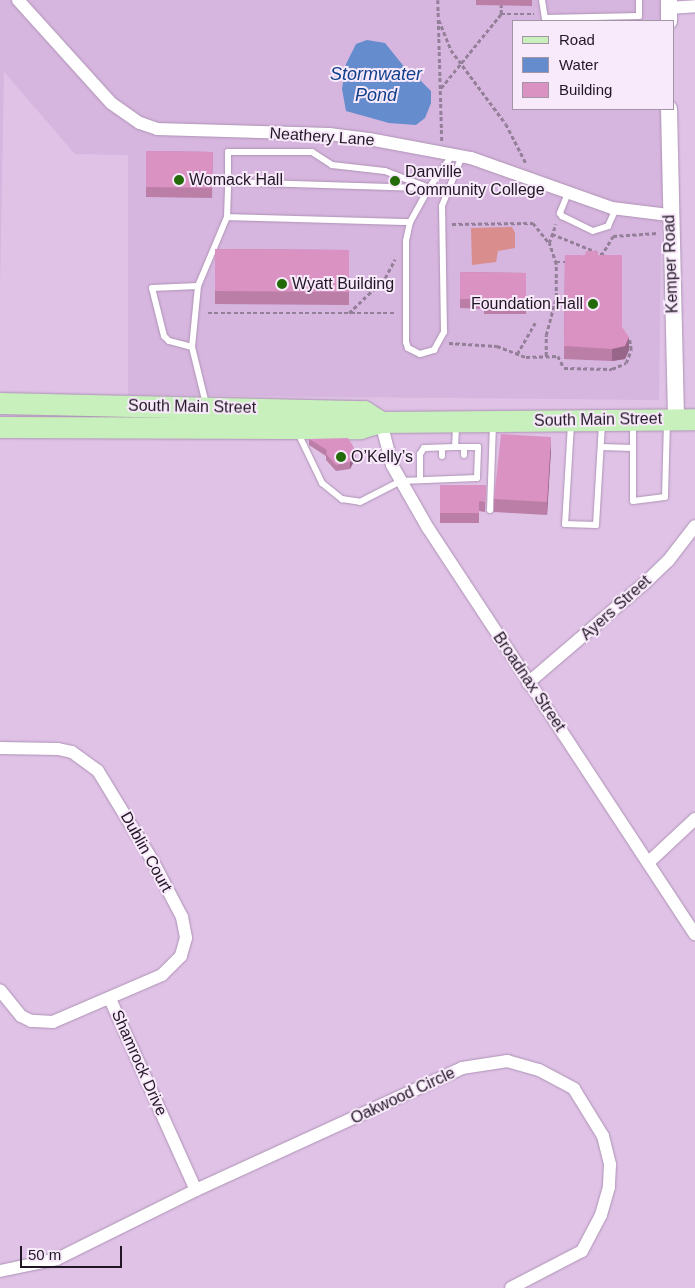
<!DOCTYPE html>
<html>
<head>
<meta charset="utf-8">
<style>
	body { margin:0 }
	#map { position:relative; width:695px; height:1288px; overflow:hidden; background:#dfc2e6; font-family:Arial,sans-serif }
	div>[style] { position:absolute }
	.built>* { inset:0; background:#d6b5de }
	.green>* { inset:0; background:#d98d8d }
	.water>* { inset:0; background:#658ccc }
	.path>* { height:2.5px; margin-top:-1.25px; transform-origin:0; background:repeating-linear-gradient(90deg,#947f99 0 4px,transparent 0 6.5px) }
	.roads { filter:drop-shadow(0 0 1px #ae93b5) drop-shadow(0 0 1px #ae93b5) }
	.service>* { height:6px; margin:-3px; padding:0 3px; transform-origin:3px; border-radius:3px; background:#fff }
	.minor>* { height:12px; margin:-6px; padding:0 6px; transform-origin:6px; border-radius:6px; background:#fff }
	.tertiary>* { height:16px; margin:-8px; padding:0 8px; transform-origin:8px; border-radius:8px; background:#fff }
	.primary>* { height:21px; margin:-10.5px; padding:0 10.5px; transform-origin:10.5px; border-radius:10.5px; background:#c7f0bc }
	.wall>* { inset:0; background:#bb7ea7 }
	.shaded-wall>* { inset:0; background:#986688 }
	.building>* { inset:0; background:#d992c2 }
	.dots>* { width:14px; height:14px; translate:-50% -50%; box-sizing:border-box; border:2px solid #f8e9fb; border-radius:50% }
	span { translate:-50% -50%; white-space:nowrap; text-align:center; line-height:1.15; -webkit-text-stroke:4px #f8e9fb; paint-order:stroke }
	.street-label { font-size:16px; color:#221724 }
	.poi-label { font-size:16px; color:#221724 }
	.left { translate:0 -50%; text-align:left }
	.right { translate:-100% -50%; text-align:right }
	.water-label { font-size:18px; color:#0f408b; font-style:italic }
	.legend { position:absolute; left:512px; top:20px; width:162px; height:90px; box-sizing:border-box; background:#f8e9fb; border:1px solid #a295a5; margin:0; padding:6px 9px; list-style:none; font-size:15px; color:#221724 }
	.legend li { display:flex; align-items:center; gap:10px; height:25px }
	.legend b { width:25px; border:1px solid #a295a5 }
	.scale { position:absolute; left:20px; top:1246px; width:102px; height:22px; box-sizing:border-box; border:2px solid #221724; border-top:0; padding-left:6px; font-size:15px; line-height:18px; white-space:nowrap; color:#221724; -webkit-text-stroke:4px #f8e9fb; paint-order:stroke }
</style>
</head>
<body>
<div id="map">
	<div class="built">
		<div style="clip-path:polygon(0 0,662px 0,662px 21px,514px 21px,514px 109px,663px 109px,659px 400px,128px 395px,128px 155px,75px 154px,4px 72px,0 290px)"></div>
	</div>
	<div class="green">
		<div style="clip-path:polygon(512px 227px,515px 233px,515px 248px,498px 251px,496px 262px,472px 265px,471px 228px)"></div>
	</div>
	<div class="water">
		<div style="clip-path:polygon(367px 40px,385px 43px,414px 79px,421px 81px,431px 91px,431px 103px,425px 118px,416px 125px,389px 123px,346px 111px,342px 89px,346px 64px,356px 44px)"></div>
	</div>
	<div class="path">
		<div style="left:438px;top:0;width:141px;rotate:88.4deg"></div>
		<div style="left:501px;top:14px;width:33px"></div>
		<div style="left:439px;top:20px;width:32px;rotate:68deg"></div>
		<div style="left:451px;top:50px;width:92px;rotate:53.4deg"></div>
		<div style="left:506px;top:124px;width:44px;rotate:62.9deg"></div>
		<div style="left:441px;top:88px;width:95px;rotate:-51deg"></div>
		<div style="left:501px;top:14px;width:9px;rotate:-90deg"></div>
		<div style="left:452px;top:224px;width:81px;rotate:-0.7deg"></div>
		<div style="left:533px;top:223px;width:26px;rotate:51deg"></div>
		<div style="left:552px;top:234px;width:54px;rotate:21.8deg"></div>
		<div style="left:601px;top:256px;width:23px;rotate:-59deg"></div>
		<div style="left:613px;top:236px;width:44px;rotate:-3.9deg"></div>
		<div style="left:556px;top:262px;width:11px"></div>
		<div style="left:208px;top:313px;width:188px"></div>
		<div style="left:349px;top:313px;width:50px;rotate:-44.2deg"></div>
		<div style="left:385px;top:278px;width:21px;rotate:-62deg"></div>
		<div style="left:449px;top:343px;width:48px;rotate:3.6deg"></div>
		<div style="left:497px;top:346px;width:31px;rotate:21deg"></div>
		<div style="left:526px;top:357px;width:32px;rotate:-2deg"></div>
		<div style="left:558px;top:356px;width:13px;rotate:63deg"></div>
		<div style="left:564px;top:368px;width:48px;rotate:1.2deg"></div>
		<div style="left:612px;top:369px;width:15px;rotate:-23deg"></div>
		<div style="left:626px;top:363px;width:14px;rotate:-69deg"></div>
		<div style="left:631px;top:350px;width:12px;rotate:-99deg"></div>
		<div style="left:517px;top:354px;width:36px;rotate:-60deg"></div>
		<div style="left:546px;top:356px;width:21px;rotate:-90deg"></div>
		<div style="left:546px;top:335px;width:39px;rotate:-75deg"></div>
		<div style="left:556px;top:297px;width:33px;rotate:-90deg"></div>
		<div style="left:556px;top:264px;width:22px;rotate:-108deg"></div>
		<div style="left:549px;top:243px;width:20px;rotate:-70deg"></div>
	</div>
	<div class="roads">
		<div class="service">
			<div style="left:542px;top:0;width:18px;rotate:81deg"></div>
			<div style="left:545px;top:18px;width:94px;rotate:-1.2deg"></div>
			<div style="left:639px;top:16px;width:16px;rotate:-90deg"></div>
			<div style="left:453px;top:154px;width:42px;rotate:125.2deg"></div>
			<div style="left:429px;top:188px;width:39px;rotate:119deg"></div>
			<div style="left:410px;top:222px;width:19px;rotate:102deg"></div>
			<div style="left:406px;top:241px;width:101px;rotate:90deg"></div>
			<div style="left:406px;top:342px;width:6px;rotate:72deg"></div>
			<div style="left:408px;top:348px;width:13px;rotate:27deg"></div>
			<div style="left:420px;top:354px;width:15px;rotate:-16deg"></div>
			<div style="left:434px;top:350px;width:21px;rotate:-61deg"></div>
			<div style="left:444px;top:332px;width:126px;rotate:-90.9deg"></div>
			<div style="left:442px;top:206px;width:54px;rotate:-68.2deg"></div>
			<div style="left:228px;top:182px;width:30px;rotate:-90deg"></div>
			<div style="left:228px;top:152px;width:84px"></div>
			<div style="left:312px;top:152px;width:24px;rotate:33deg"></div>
			<div style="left:332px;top:165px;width:53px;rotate:6.5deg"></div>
			<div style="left:385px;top:171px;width:47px;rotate:21.1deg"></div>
			<div style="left:568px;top:193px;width:22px;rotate:112deg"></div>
			<div style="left:560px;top:213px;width:4px;rotate:56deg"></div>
			<div style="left:562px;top:216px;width:34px;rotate:26deg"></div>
			<div style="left:593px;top:231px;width:16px;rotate:-18deg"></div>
			<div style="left:608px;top:226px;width:19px;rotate:-65deg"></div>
			<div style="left:227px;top:217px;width:35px;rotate:-88deg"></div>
			<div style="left:228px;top:182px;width:194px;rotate:1.8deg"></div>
			<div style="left:198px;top:286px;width:75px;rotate:-67.2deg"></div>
			<div style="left:227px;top:217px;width:183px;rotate:1.6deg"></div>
			<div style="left:192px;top:347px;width:24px;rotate:-165deg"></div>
			<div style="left:169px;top:341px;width:7px;rotate:-135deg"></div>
			<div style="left:164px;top:336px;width:49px;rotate:-104deg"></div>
			<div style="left:152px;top:288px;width:46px;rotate:-2.5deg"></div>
			<div style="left:198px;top:286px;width:61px;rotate:95.6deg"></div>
			<div style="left:192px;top:347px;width:59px;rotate:76.2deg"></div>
			<div style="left:633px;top:423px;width:78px;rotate:90deg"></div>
			<div style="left:633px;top:501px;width:32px;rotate:-7deg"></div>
			<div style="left:665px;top:497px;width:75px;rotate:-88.5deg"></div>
			<div style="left:571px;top:424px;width:100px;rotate:93.4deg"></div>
			<div style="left:565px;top:524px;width:31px;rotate:2deg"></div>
			<div style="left:596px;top:525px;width:101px;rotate:-86.6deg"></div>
			<div style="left:297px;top:431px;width:58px;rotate:64.3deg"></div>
			<div style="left:322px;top:483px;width:26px;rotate:39deg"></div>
			<div style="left:342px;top:499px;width:18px;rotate:9deg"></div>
			<div style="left:360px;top:502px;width:46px;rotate:-27.1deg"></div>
			<div style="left:401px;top:481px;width:76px;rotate:-2.3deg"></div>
			<div style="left:477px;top:478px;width:31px;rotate:-88deg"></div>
			<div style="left:478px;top:447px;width:23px;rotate:180deg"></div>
			<div style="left:455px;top:447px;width:22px;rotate:-87deg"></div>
			<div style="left:464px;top:447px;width:8px;rotate:90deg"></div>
			<div style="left:601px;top:447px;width:32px;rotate:2deg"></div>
			<div style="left:442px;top:448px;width:8px;rotate:90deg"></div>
			<div style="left:420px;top:480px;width:26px;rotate:-90deg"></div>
			<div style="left:420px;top:454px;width:7px;rotate:-56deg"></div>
			<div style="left:424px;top:448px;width:31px;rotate:-2deg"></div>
			<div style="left:490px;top:510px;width:85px;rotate:-88deg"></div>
		</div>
		<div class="minor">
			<div style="left:18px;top:0;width:139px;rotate:47.9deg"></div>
			<div style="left:111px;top:103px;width:35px;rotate:35deg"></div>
			<div style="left:140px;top:123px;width:18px;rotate:19deg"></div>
			<div style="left:157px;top:129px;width:172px;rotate:1.7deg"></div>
			<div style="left:329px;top:134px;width:40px;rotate:7.1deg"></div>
			<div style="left:369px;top:139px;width:104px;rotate:10.6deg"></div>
			<div style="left:471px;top:158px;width:150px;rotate:19.5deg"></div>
			<div style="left:612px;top:208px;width:57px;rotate:7deg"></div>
			<div style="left:669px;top:8px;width:26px;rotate:-4deg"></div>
			<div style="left:381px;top:422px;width:44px;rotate:75.7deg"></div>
			<div style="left:392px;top:465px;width:73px;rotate:60.3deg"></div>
			<div style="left:428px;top:528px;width:486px;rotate:56.7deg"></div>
			<div style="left:528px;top:683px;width:155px;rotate:-40.6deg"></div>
			<div style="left:646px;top:582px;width:30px;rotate:-44deg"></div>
			<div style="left:668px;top:561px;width:44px;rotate:-52.4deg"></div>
			<div style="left:0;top:748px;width:58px;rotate:1deg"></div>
			<div style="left:58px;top:749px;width:14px;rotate:12deg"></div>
			<div style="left:72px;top:752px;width:32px;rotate:36deg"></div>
			<div style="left:98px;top:771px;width:102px;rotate:58.7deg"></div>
			<div style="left:151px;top:858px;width:67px;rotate:62.3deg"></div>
			<div style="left:182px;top:917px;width:21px;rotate:79deg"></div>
			<div style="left:186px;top:938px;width:19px;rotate:106deg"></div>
			<div style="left:181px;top:956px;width:27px;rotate:135deg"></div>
			<div style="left:162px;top:975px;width:119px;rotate:156.7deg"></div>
			<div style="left:53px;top:1022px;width:22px;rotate:-177deg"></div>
			<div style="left:31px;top:1021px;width:11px;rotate:-153deg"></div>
			<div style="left:21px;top:1016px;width:33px;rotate:-129deg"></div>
			<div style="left:650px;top:861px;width:62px;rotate:-43deg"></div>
			<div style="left:110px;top:999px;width:209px;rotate:65.8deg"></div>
			<div style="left:0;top:1271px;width:58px;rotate:-11.9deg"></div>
			<div style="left:57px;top:1259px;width:155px;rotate:-26.4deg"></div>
			<div style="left:196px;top:1190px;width:293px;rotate:-24.6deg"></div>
			<div style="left:462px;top:1068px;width:46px;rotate:-8.8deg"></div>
			<div style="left:507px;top:1061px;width:33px;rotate:16deg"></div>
			<div style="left:539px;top:1070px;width:40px;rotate:28deg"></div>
			<div style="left:574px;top:1089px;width:55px;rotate:58.3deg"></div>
			<div style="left:603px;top:1136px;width:30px;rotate:76deg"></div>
			<div style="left:610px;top:1165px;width:22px;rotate:93deg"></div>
			<div style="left:609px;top:1187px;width:29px;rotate:106deg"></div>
			<div style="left:601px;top:1215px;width:41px;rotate:117.8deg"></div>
			<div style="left:582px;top:1251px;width:80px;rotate:152.5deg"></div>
		</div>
		<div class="tertiary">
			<div style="left:669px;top:0;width:21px;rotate:90deg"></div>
			<div style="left:669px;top:109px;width:310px;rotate:88.7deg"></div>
		</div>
		<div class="primary">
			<div style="left:0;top:403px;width:364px;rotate:1.3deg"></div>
			<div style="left:364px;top:411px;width:20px;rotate:33deg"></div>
			<div style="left:0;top:427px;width:360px;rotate:0.2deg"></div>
			<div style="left:360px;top:428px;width:22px;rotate:-16deg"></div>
			<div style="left:381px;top:422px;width:314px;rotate:-0.5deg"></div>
		</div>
	</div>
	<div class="wall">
		<div style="clip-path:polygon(476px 0,532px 0,532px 6px,476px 5px)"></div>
		<div style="clip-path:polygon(146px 151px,213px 152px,212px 198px,146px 197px)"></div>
		<div style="clip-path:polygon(215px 249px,349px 250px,349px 305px,215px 304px)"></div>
		<div style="clip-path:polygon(565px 255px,598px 255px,629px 350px,625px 359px,612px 361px,564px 359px)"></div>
		<div style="clip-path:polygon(460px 272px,526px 273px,526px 314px,484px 314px,484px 309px,460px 308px)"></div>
		<div style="clip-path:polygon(309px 439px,356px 457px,350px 469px,336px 471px,326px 460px,326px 456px,309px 445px)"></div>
		<div style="clip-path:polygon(551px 450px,547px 515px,494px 512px,494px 499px)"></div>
		<div style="clip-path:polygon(440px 485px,486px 485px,485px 512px,479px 511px,479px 523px,440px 523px)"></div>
	</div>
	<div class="shaded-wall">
		<div style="clip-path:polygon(629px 337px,629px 350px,625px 359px,612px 361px,612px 349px)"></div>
		<div style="clip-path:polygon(551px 437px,551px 450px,547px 515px,547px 502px)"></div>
		<div style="clip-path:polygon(356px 451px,356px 457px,350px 469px,350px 462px)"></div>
	</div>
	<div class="building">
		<div style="clip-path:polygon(146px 151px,213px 152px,212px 188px,146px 187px)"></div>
		<div style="clip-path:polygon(215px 249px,349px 250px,349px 292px,215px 291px)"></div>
		<div style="clip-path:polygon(586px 251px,598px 251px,598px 255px,622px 255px,622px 327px,629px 337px,625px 346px,612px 349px,564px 346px,565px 255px,585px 255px)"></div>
		<div style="clip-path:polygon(460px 272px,526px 273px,526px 305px,484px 304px,484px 299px,460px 299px)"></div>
		<div style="clip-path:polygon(501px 434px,551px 437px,547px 502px,494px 499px)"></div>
		<div style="clip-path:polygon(348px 438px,356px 451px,350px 462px,336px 465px,326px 454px,327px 450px,309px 439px)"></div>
		<div style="clip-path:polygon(440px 485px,486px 485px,485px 502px,479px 501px,479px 513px,440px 513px)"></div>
	</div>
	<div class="dots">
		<div style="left:179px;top:180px;background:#236b08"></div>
		<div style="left:395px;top:181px;background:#236b08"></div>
		<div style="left:282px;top:284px;background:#236b08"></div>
		<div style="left:593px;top:304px;background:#236b08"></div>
		<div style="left:341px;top:457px;background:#236b08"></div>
	</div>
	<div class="street-label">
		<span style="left:322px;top:137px;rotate:4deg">Neathery Lane</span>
		<span style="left:671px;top:264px;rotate:-92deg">Kemper Road</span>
		<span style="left:192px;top:407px;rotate:1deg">South Main Street</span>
		<span style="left:598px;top:420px;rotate:-1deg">South Main Street</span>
		<span style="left:616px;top:608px;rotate:-42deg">Ayers Street</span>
		<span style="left:529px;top:682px;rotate:56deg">Broadnax Street</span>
		<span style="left:146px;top:852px;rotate:61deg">Dublin Court</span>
		<span style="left:139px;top:1063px;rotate:66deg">Shamrock Drive</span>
		<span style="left:403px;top:1096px;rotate:-25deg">Oakwood Circle</span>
	</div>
	<div class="poi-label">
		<span class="left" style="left:405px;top:181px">Danville<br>Community College</span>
		<span class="left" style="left:189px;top:180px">Womack Hall</span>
		<span class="left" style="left:292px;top:284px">Wyatt Building</span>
		<span class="right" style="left:583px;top:304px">Foundation Hall</span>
		<span class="left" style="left:351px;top:457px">O’Kelly’s</span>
	</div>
	<div class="water-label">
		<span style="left:376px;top:85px">Stormwater<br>Pond</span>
	</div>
	<ul class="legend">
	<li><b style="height:6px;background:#c7f0bc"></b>Road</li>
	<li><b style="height:14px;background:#658ccc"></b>Water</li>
	<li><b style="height:14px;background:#d992c2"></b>Building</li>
	</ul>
	<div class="scale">50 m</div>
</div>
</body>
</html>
